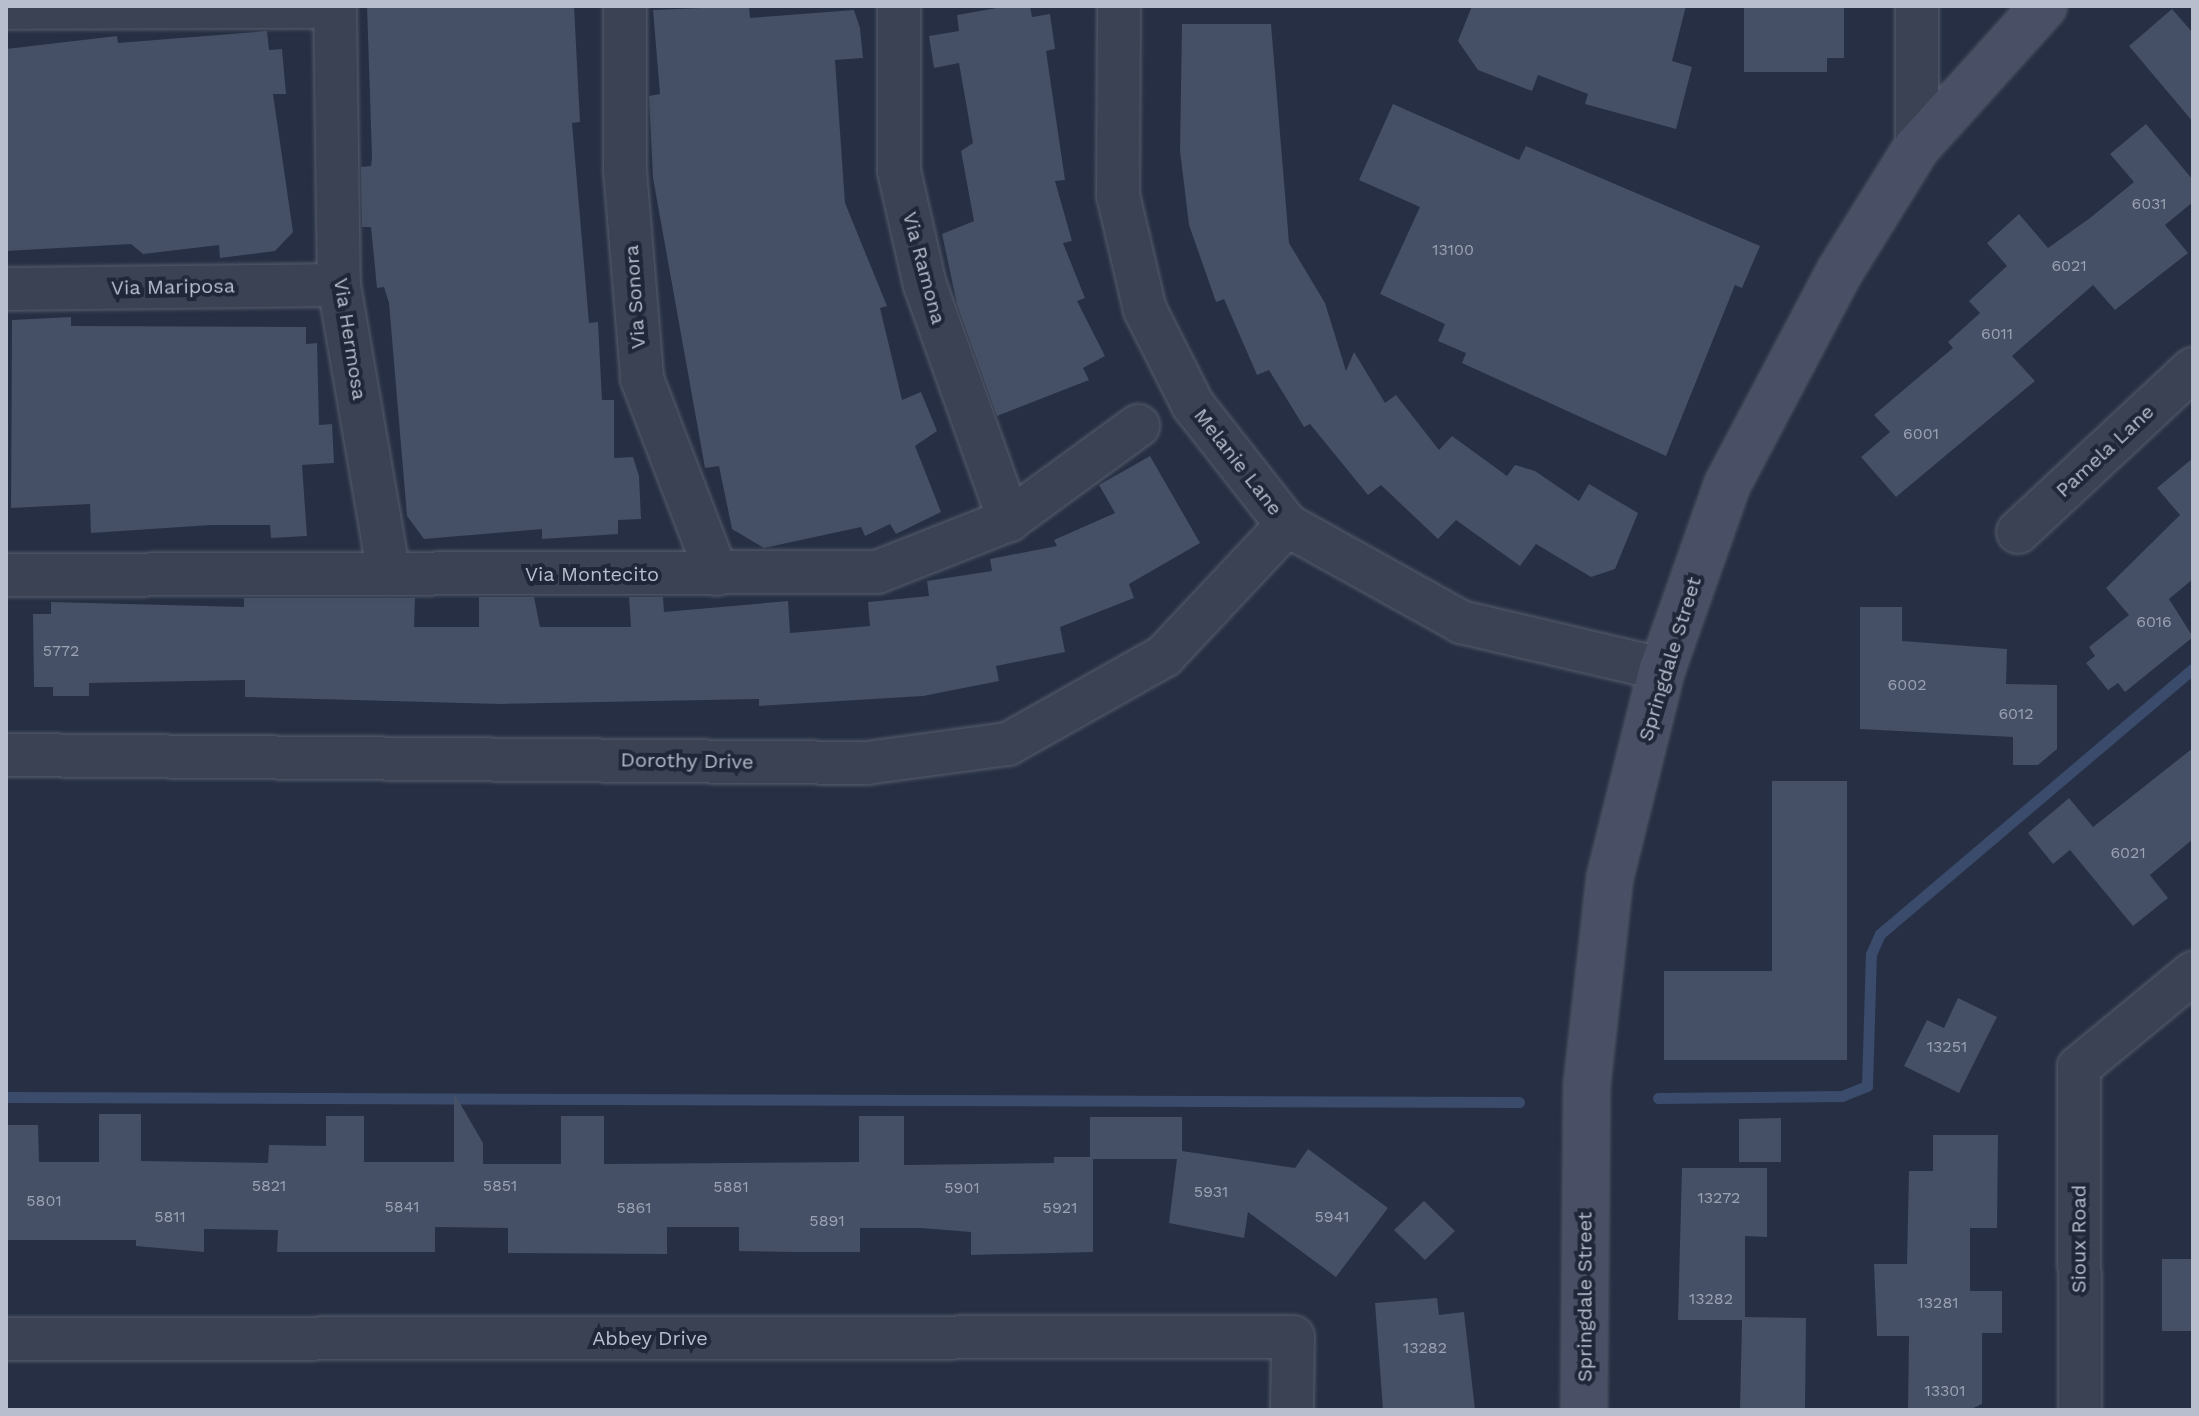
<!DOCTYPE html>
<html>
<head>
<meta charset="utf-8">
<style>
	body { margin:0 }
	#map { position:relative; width:2199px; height:1416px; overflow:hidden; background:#262f43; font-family:"Work Sans",sans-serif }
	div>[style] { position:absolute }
	.stream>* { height:11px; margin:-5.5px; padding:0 5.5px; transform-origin:5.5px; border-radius:5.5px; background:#3b4b6c }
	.building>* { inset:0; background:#454f65 }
	.roads { filter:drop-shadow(0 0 2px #565d6d) drop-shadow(0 0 2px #565d6d) }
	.street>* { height:42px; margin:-21px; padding:0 21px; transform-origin:21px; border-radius:21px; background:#3b4253 }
	.secondary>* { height:44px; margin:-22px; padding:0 22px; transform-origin:22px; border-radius:22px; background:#495066 }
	span { translate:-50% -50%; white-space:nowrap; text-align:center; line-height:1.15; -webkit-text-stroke:8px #1f2738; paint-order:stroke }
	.number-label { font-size:16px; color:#9ba2b3 }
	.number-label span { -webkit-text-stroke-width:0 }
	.street-label { font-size:20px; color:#b8becd }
	.frame { position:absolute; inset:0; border:8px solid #b8becd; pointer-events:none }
</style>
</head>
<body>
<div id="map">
	<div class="stream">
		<div style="left:6px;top:1097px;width:1513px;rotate:0.19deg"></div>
		<div style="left:1658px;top:1098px;width:184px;rotate:-0.6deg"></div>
		<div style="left:1842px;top:1096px;width:27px;rotate:-22deg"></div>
		<div style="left:1867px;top:1086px;width:132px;rotate:-88.3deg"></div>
		<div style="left:1871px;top:954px;width:22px;rotate:-66deg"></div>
		<div style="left:1880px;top:934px;width:410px;rotate:-40.3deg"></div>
	</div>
	<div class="building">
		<div style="clip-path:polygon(367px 6px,574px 6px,580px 122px,572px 123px,589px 323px,598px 322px,602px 400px,614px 400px,614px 458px,633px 457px,639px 476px,641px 519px,618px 520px,618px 534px,542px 539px,542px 529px,424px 539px,407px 516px,389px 303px,384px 287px,377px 288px,371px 227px,362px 227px,361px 167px,371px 166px,372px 157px)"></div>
		<div style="clip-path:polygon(749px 6px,750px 18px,854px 10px,860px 28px,863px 58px,835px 60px,845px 203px,887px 306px,880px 308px,902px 400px,921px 392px,937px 431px,915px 446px,941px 512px,896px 534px,890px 524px,865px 536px,861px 527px,764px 548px,732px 529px,719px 466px,705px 468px,653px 178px,649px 96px,660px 94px,653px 10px)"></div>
		<div style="clip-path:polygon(1008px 6px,1030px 6px,1032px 17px,1050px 14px,1055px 49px,1046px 51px,1065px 180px,1055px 181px,1072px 241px,1063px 243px,1085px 298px,1077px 301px,1105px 356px,1083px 368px,1089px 380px,997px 416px,957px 304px,942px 234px,974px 221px,961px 151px,973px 143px,959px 63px,934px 68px,929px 36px,959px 31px,957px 15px)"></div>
		<div style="clip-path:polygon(1472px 6px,1686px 6px,1672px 61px,1692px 67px,1676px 129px,1585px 104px,1588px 94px,1538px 75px,1532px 91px,1478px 70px,1458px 41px)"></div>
		<div style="clip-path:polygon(1744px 6px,1844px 6px,1844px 58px,1827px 58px,1827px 72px,1744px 72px)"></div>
		<div style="clip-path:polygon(2172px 9px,2193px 33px,2193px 122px,2129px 46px)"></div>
		<div style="clip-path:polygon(1182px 24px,1271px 24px,1289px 243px,1325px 303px,1346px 371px,1354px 352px,1385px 403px,1396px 395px,1439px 450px,1452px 436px,1507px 476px,1515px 465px,1535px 471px,1579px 501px,1589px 484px,1638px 513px,1615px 569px,1591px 577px,1536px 544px,1520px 566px,1456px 520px,1438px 539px,1381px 485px,1368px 495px,1310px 424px,1304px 427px,1269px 370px,1257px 375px,1224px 299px,1216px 302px,1189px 225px,1180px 151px)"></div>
		<div style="clip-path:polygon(267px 31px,269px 50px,282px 49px,286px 94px,273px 94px,293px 232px,275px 251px,220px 258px,219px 245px,143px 254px,131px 244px,6px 251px,6px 49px,117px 36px,118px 43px)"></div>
		<div style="clip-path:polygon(1393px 104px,1519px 160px,1526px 146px,1760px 246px,1742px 288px,1735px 285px,1666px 456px,1462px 363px,1466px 353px,1438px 341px,1445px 324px,1380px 294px,1420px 207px,1359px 180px)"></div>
		<div style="clip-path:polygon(2146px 124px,2193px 180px,2193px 202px,2165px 225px,2188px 253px,2115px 310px,2093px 285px,2012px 356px,2035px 381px,1896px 497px,1861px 457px,1890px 432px,1874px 415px,1953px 348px,1948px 342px,1980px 313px,1969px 301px,2007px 266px,1987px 243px,2019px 214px,2048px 248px,2090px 218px,2134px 182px,2110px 154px)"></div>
		<div style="clip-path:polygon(71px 317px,71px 326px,306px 327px,306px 344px,317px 343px,319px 425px,332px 424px,334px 463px,302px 465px,307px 536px,271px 538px,270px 525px,211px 525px,91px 533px,90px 504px,11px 508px,12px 320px)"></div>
		<div style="clip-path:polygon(1150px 456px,1200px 543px,1129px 584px,1134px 598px,1060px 627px,1065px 652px,996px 666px,999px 681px,923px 696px,759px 706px,759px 699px,500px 704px,245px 697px,245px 680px,89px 683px,89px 696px,53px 696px,53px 687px,34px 687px,33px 614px,51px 614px,51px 602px,244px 607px,244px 598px,415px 598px,414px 627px,479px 627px,479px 597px,534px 597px,540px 627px,631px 627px,629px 597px,663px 597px,664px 612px,788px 601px,790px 633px,870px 626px,868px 602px,929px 596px,927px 581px,992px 571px,990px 559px,1057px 546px,1054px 540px,1115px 513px,1099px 485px)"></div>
		<div style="clip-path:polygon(2193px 458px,2193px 579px,2169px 599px,2193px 637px,2125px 692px,2118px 683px,2108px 690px,2086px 663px,2095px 656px,2089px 647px,2129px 615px,2106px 588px,2180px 515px,2157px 488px)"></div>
		<div style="clip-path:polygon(1860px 607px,1902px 607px,1902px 641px,2007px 649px,2006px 684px,2057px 685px,2057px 749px,2038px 765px,2013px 765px,2013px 737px,1860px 729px)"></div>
		<div style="clip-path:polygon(2193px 748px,2193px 839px,2150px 875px,2168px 898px,2133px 926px,2070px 850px,2053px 864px,2028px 833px,2069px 798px,2093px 827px)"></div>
		<div style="clip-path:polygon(1772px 781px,1847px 781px,1847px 1060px,1664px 1060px,1664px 971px,1772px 971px)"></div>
		<div style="clip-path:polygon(1958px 998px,1997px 1017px,1959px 1093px,1904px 1066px,1927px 1020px,1944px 1028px)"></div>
		<div style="clip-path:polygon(454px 1093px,483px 1143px,483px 1164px,561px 1164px,561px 1116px,604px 1116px,604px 1164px,859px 1162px,859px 1116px,904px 1116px,904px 1165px,1054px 1163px,1054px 1157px,1090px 1157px,1090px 1117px,1182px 1117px,1182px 1151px,1295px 1168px,1308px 1149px,1388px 1208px,1336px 1277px,1248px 1212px,1244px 1238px,1169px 1223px,1177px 1159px,1093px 1159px,1093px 1252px,971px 1255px,971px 1232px,921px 1228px,860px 1228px,860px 1252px,794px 1252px,739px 1251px,739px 1227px,667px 1227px,667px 1254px,508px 1253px,508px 1228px,435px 1227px,435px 1252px,277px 1252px,278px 1230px,204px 1229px,204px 1252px,136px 1246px,136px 1240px,6px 1240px,6px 1125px,38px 1125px,39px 1162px,99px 1162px,99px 1114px,141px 1114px,141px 1161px,268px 1163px,269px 1145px,326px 1146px,326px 1116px,364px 1116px,364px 1162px,454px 1162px)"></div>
		<div style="clip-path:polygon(1781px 1118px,1781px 1162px,1739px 1162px,1739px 1119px)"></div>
		<div style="clip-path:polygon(1933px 1135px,1998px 1135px,1997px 1228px,1970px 1228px,1970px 1291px,2002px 1291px,2002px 1333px,1982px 1333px,1982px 1404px,1969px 1410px,1908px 1410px,1909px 1336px,1877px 1336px,1874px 1264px,1907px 1264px,1909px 1171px,1933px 1171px)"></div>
		<div style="clip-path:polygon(1682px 1168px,1767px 1168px,1767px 1237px,1745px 1236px,1745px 1317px,1806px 1318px,1805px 1408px,1740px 1409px,1742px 1320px,1678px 1320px)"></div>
		<div style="clip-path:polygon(1424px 1201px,1455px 1231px,1425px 1260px,1394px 1230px)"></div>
		<div style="clip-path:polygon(2162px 1259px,2193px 1259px,2193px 1331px,2162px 1331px)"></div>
		<div style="clip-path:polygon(1437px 1298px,1439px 1315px,1464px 1312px,1475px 1410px,1383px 1410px,1375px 1303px)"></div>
	</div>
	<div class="roads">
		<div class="street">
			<div style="left:335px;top:6px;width:279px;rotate:89.2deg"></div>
			<div style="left:339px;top:285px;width:293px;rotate:80.2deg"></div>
			<div style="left:625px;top:6px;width:164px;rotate:90deg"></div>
			<div style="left:625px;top:170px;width:210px;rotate:85.3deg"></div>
			<div style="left:642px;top:379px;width:209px;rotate:69deg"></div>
			<div style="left:899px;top:6px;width:165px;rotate:90deg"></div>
			<div style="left:899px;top:171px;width:117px;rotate:77.2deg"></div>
			<div style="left:925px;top:285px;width:250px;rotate:70.3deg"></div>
			<div style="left:1119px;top:6px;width:189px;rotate:90.3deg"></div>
			<div style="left:1118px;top:195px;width:118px;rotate:76.8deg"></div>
			<div style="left:1145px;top:310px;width:106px;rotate:63.2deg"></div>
			<div style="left:1193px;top:405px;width:152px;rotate:51.9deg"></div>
			<div style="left:1287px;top:525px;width:199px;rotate:29.1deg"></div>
			<div style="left:1461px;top:622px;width:206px;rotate:13.2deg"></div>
			<div style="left:1917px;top:6px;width:141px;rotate:90deg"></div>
			<div style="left:6px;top:8px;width:329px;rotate:-0.2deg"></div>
			<div style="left:6px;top:289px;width:333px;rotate:-0.7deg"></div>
			<div style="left:2018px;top:532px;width:239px;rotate:-43deg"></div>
			<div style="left:6px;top:575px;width:871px;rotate:-0.2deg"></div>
			<div style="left:877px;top:572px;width:142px;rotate:-21.5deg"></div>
			<div style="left:1009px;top:520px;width:160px;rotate:-36.1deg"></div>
			<div style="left:6px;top:755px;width:861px;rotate:0.53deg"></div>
			<div style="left:867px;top:763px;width:142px;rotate:-7.7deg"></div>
			<div style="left:1008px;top:744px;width:179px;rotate:-29.4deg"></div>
			<div style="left:1164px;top:656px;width:180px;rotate:-46.8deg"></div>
			<div style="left:6px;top:1339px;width:1287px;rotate:-0.09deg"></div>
			<div style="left:1293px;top:1337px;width:73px;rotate:90.8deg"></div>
			<div style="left:2080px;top:1410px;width:343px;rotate:-90.2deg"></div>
			<div style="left:2079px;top:1067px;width:148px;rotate:-39.5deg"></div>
		</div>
		<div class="secondary">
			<div style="left:1584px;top:1410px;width:326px;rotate:-89.5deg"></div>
			<div style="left:1587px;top:1084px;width:208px;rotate:-83.7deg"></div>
			<div style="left:1610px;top:877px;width:214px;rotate:-76deg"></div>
			<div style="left:1662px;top:669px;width:195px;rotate:-70.5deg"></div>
			<div style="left:1727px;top:485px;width:242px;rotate:-62.2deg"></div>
			<div style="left:1840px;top:271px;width:146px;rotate:-58.2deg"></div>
			<div style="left:1917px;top:147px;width:190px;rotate:-48deg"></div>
		</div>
	</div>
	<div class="number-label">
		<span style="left:2149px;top:204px">6031</span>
		<span style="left:1453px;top:250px">13100</span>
		<span style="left:2069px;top:266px">6021</span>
		<span style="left:1997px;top:334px">6011</span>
		<span style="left:1921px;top:434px">6001</span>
		<span style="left:2154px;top:622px">6016</span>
		<span style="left:61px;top:651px">5772</span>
		<span style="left:1907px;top:685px">6002</span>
		<span style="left:2016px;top:714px">6012</span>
		<span style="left:2128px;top:853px">6021</span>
		<span style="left:1947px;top:1047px">13251</span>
		<span style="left:269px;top:1186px">5821</span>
		<span style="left:500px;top:1186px">5851</span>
		<span style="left:731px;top:1187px">5881</span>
		<span style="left:962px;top:1188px">5901</span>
		<span style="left:1211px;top:1192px">5931</span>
		<span style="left:1719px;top:1198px">13272</span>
		<span style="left:44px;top:1201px">5801</span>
		<span style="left:402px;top:1207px">5841</span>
		<span style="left:634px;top:1208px">5861</span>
		<span style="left:1060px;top:1208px">5921</span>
		<span style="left:170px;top:1217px">5811</span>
		<span style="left:1332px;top:1217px">5941</span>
		<span style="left:827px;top:1221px">5891</span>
		<span style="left:1711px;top:1299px">13282</span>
		<span style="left:1938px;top:1303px">13281</span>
		<span style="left:1425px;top:1348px">13282</span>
		<span style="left:1945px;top:1391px">13301</span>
	</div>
	<div class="street-label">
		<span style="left:924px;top:268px;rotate:75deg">Via Ramona</span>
		<span style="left:173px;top:287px;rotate:-1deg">Via Mariposa</span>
		<span style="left:635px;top:297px;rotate:-94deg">Via Sonora</span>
		<span style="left:350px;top:339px;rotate:81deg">Via Hermosa</span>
		<span style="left:2105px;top:451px;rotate:-43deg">Pamela Lane</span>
		<span style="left:1238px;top:462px;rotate:52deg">Melanie Lane</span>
		<span style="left:592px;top:574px">Via Montecito</span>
		<span style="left:1670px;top:659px;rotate:-73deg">Springdale Street</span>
		<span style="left:687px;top:761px;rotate:1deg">Dorothy Drive</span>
		<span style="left:2079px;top:1239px;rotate:-90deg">Sioux Road</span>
		<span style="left:1585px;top:1297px;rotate:-90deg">Springdale Street</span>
		<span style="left:650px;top:1338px">Abbey Drive</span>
	</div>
	<div class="frame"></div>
</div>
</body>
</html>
